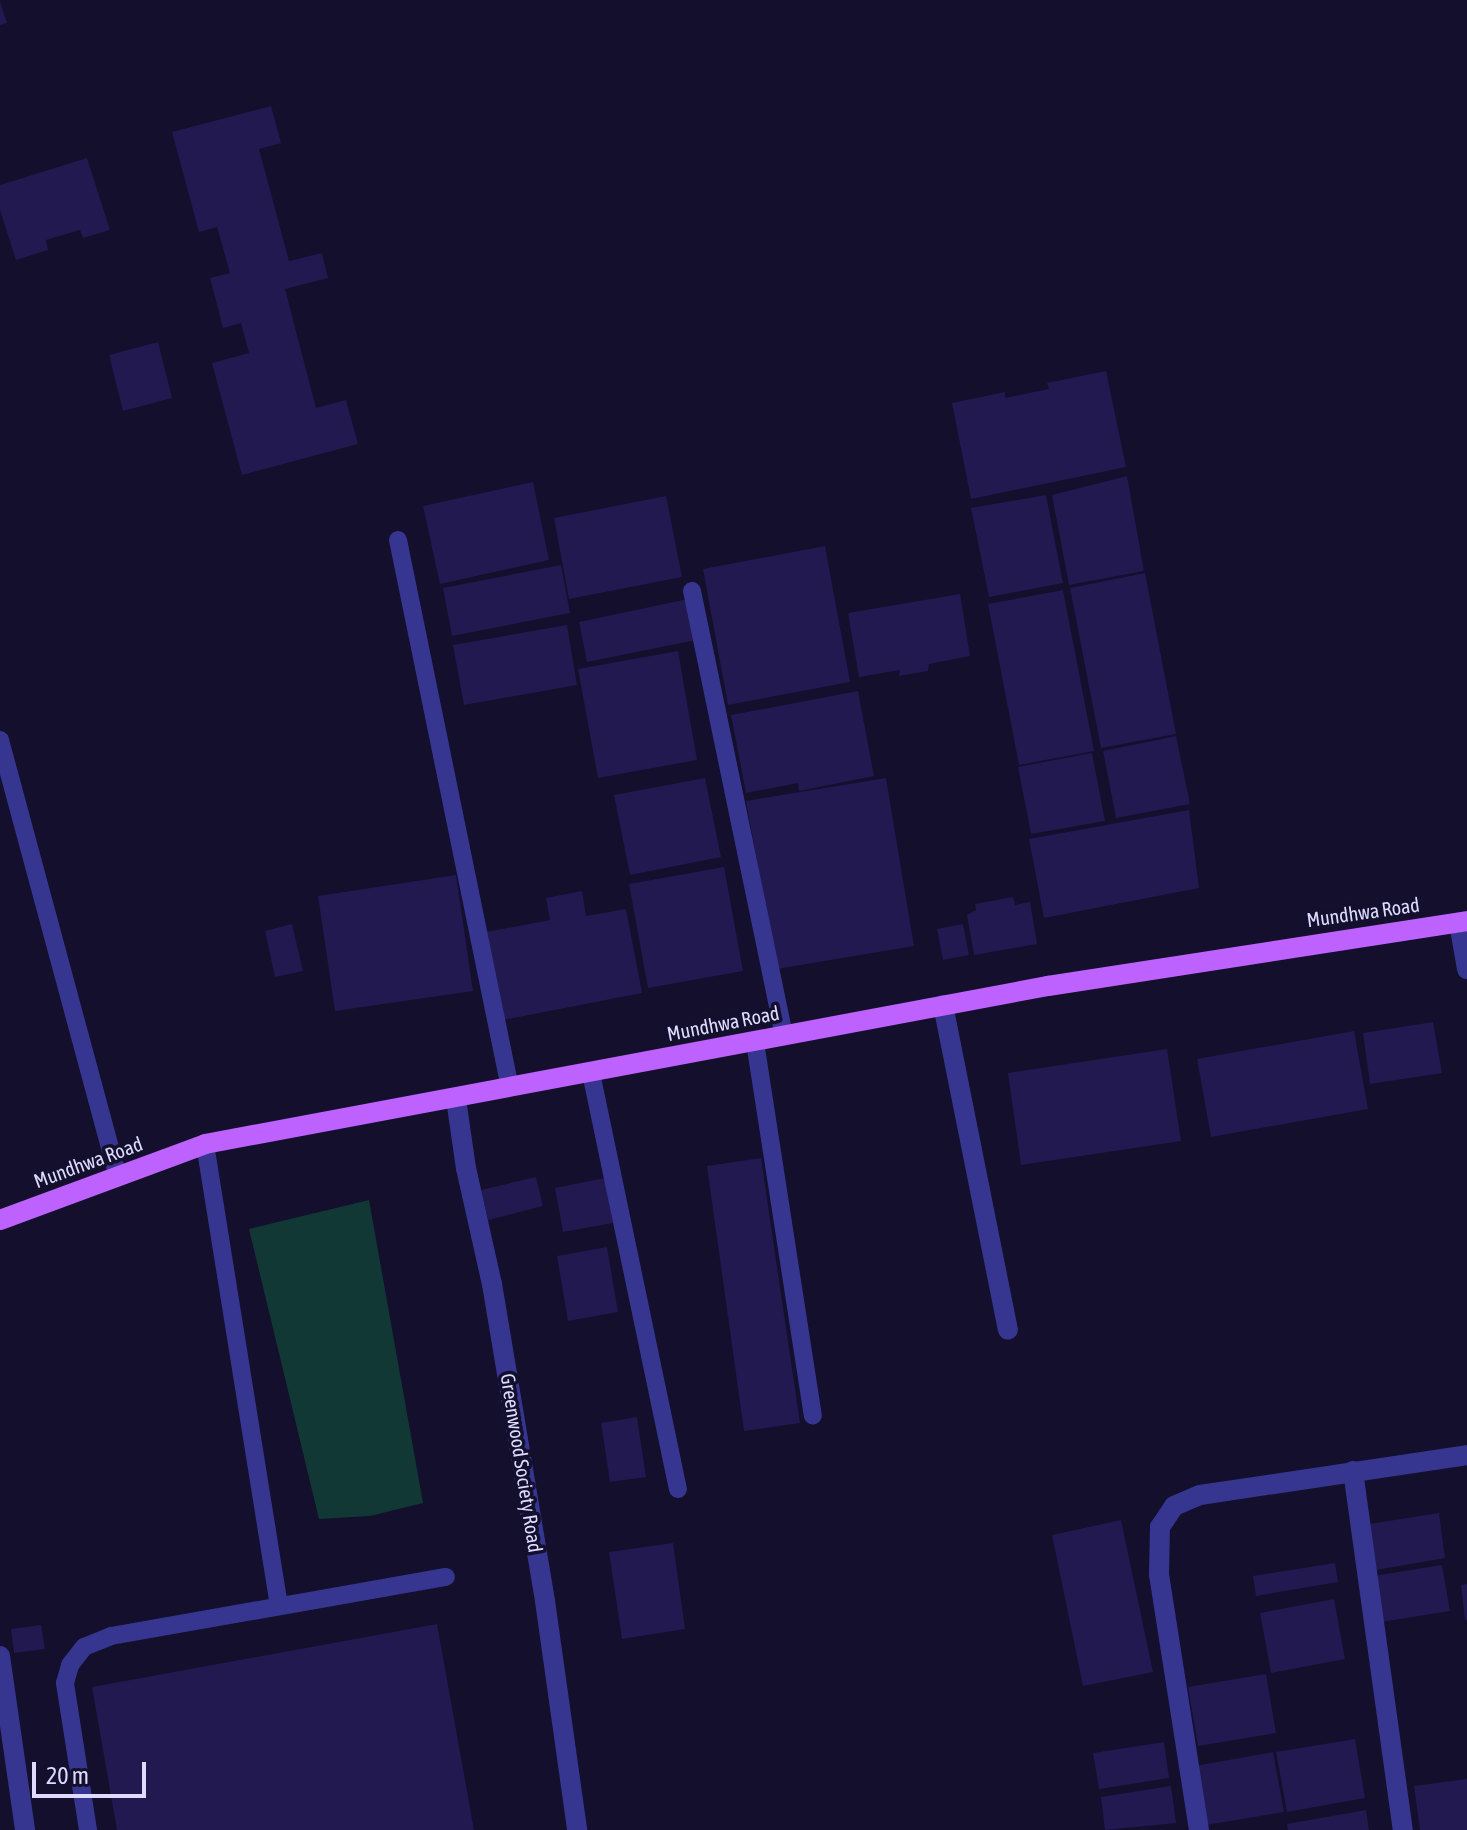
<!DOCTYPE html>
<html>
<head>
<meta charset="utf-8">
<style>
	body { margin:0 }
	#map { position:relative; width:1467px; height:1830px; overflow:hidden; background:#130f2d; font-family:"Asap Condensed",sans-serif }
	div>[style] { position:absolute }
	.green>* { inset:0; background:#113835 }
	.building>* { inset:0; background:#221950 }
	.lane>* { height:18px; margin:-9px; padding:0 9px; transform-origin:9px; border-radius:9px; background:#363691 }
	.street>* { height:20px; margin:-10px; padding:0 10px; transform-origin:10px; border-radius:10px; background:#363691 }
	.primary>* { height:20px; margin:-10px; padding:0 10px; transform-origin:10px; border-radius:10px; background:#be62ff }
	span { translate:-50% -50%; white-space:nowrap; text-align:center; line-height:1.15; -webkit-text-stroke:7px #130f2d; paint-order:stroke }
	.street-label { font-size:20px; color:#dedbff }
	.scale { position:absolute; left:32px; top:1762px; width:114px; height:36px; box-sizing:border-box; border:4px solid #dedbff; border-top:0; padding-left:10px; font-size:24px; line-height:28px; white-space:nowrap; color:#dedbff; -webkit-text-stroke:6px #130f2d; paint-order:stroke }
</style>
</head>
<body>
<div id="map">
	<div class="green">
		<div style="clip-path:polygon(369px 1200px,423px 1503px,370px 1516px,319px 1519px,249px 1229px)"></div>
	</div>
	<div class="building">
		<div style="clip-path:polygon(0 2px,7px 23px,0 25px)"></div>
		<div style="clip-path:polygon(271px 106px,281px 143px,259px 149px,289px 261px,322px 253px,328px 278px,285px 289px,316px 408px,346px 400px,358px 444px,242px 475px,212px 363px,249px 353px,241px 323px,223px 328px,210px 278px,230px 273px,217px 227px,199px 232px,172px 132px)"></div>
		<div style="clip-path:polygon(87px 158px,110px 230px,83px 238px,80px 230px,46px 240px,48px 250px,16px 260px,0 210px,0 185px)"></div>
		<div style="clip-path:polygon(158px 342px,172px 398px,123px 411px,109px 355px)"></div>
		<div style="clip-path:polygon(1106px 371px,1126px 467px,971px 499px,952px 403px,1005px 392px,1005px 398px,1049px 389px,1047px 383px)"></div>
		<div style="clip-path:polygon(1127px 476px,1144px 571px,1069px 585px,1052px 495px)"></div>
		<div style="clip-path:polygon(533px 482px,549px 560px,440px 584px,423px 506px)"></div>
		<div style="clip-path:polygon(1046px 495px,1063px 583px,989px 597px,971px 508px)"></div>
		<div style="clip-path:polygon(666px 496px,682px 577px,569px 599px,554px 518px)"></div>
		<div style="clip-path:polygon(825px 546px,850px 682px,728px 705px,703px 569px)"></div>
		<div style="clip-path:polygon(561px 565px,570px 613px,452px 636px,443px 588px)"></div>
		<div style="clip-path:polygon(1145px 573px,1176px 734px,1101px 748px,1070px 588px)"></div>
		<div style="clip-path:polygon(1063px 590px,1094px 751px,1019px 765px,988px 604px)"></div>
		<div style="clip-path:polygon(960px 594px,970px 656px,929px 664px,928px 671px,899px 676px,900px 670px,859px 677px,848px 613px)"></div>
		<div style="clip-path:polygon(688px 599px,696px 640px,587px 662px,579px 622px)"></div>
		<div style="clip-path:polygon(567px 625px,577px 685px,464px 705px,453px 645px)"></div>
		<div style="clip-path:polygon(678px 651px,697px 760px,598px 778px,578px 669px)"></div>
		<div style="clip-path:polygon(858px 691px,874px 776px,799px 791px,798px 783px,746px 793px,731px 715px)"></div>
		<div style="clip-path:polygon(1176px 736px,1190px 804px,1116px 818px,1103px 751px)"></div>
		<div style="clip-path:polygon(1092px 753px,1105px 821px,1031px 834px,1018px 767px)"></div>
		<div style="clip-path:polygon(705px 778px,721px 857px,630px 875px,614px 795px)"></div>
		<div style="clip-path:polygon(886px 778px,914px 946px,777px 969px,746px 801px)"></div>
		<div style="clip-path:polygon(1189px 810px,1199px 888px,1044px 918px,1029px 839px)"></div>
		<div style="clip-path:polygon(724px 867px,743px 971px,648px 988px,629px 884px)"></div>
		<div style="clip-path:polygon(456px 875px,473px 991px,335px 1011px,318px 896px)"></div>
		<div style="clip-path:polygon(582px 891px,586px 916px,626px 909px,642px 993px,503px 1020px,486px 932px,550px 920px,546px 898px)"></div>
		<div style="clip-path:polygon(1013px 897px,1015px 905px,1030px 902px,1037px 944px,974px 955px,967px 915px,976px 910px,975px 904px)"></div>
		<div style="clip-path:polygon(292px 924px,303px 971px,275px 977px,265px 931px)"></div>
		<div style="clip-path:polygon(963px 924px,969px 955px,943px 960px,937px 929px)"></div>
		<div style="clip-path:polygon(1433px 1022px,1442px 1073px,1370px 1084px,1363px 1033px)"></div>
		<div style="clip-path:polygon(1354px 1031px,1368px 1109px,1211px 1137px,1197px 1059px)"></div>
		<div style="clip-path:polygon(1167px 1049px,1181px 1141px,1021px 1165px,1008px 1073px)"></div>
		<div style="clip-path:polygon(761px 1158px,800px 1423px,744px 1431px,707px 1166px)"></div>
		<div style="clip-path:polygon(536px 1177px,543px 1206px,488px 1220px,481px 1190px)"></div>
		<div style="clip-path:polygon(605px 1178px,613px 1223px,563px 1232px,555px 1188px)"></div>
		<div style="clip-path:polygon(607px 1247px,618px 1312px,568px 1321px,557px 1256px)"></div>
		<div style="clip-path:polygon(637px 1417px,646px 1477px,610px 1482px,601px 1423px)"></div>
		<div style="clip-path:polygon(1439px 1513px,1445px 1558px,1376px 1570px,1369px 1524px)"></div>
		<div style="clip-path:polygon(1121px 1520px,1153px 1672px,1083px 1686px,1052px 1535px)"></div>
		<div style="clip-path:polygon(673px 1543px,685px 1629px,622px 1639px,609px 1552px)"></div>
		<div style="clip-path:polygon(1335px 1563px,1338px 1582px,1256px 1596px,1253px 1576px)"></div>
		<div style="clip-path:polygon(1442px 1565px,1450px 1611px,1381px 1622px,1373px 1576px)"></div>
		<div style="clip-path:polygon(1467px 1584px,1467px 1620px,1465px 1620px,1461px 1585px)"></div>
		<div style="clip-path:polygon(1334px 1599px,1345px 1659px,1271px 1673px,1260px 1613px)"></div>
		<div style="clip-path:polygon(437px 1624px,474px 1830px,117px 1830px,92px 1687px)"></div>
		<div style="clip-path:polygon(41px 1625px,45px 1649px,14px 1653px,11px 1629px)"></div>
		<div style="clip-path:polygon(1266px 1674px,1276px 1733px,1198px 1746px,1188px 1687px)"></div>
		<div style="clip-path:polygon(1355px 1739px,1365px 1798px,1287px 1812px,1276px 1752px)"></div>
		<div style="clip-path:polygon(1164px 1742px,1169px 1778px,1099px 1789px,1093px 1753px)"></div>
		<div style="clip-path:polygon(1273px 1752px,1284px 1812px,1206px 1825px,1195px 1766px)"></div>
		<div style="clip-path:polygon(1467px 1779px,1467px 1830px,1420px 1830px,1414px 1786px)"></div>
		<div style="clip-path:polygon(1171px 1786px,1176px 1823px,1105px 1830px,1101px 1797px)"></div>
		<div style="clip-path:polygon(1366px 1810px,1369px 1830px,1288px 1830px,1287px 1824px)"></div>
	</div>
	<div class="lane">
		<div style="left:398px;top:540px;width:559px;rotate:78.45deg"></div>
		<div style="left:692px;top:591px;width:454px;rotate:78.3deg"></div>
		<div style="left:0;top:740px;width:453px;rotate:74.9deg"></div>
		<div style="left:755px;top:1042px;width:378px;rotate:81.2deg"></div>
		<div style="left:591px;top:1073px;width:425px;rotate:78.2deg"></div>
		<div style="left:205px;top:1144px;width:467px;rotate:80.9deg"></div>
		<div style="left:88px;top:1830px;width:149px;rotate:-98.9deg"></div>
		<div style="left:65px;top:1683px;width:19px;rotate:-74deg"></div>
		<div style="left:70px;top:1665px;width:23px;rotate:-52deg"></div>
		<div style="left:84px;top:1647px;width:29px;rotate:-22deg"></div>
		<div style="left:111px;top:1636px;width:340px;rotate:-10deg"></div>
	</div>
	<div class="street">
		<div style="left:1459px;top:923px;width:47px;rotate:80.1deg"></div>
		<div style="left:943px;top:1005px;width:331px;rotate:78.7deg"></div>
		<div style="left:456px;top:1099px;width:70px;rotate:81.8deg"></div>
		<div style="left:466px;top:1168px;width:119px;rotate:77.4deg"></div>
		<div style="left:492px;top:1284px;width:321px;rotate:80.5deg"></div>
		<div style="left:545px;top:1601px;width:231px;rotate:82deg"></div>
		<div style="left:1353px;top:1471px;width:362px;rotate:82.1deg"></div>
		<div style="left:0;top:1656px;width:176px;rotate:81.8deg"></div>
		<div style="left:1199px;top:1830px;width:259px;rotate:-98.9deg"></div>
		<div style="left:1159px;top:1574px;width:47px;rotate:-88.8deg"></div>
		<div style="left:1160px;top:1527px;width:25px;rotate:-56deg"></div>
		<div style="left:1174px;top:1506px;width:28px;rotate:-23deg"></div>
		<div style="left:1200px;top:1495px;width:270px;rotate:-8.5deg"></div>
	</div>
	<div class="primary">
		<div style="left:0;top:1220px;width:219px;rotate:-20.3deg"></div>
		<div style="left:205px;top:1144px;width:858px;rotate:-10.62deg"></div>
		<div style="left:1048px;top:986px;width:424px;rotate:-8.8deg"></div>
	</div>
	<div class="street-label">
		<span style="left:1363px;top:912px;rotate:-8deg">Mundhwa Road</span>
		<span style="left:723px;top:1023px;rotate:-11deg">Mundhwa Road</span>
		<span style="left:88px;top:1162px;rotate:-20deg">Mundhwa Road</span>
		<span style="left:522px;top:1463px;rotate:81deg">Greenwood Society Road</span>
	</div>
	<div class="scale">20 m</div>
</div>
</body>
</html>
